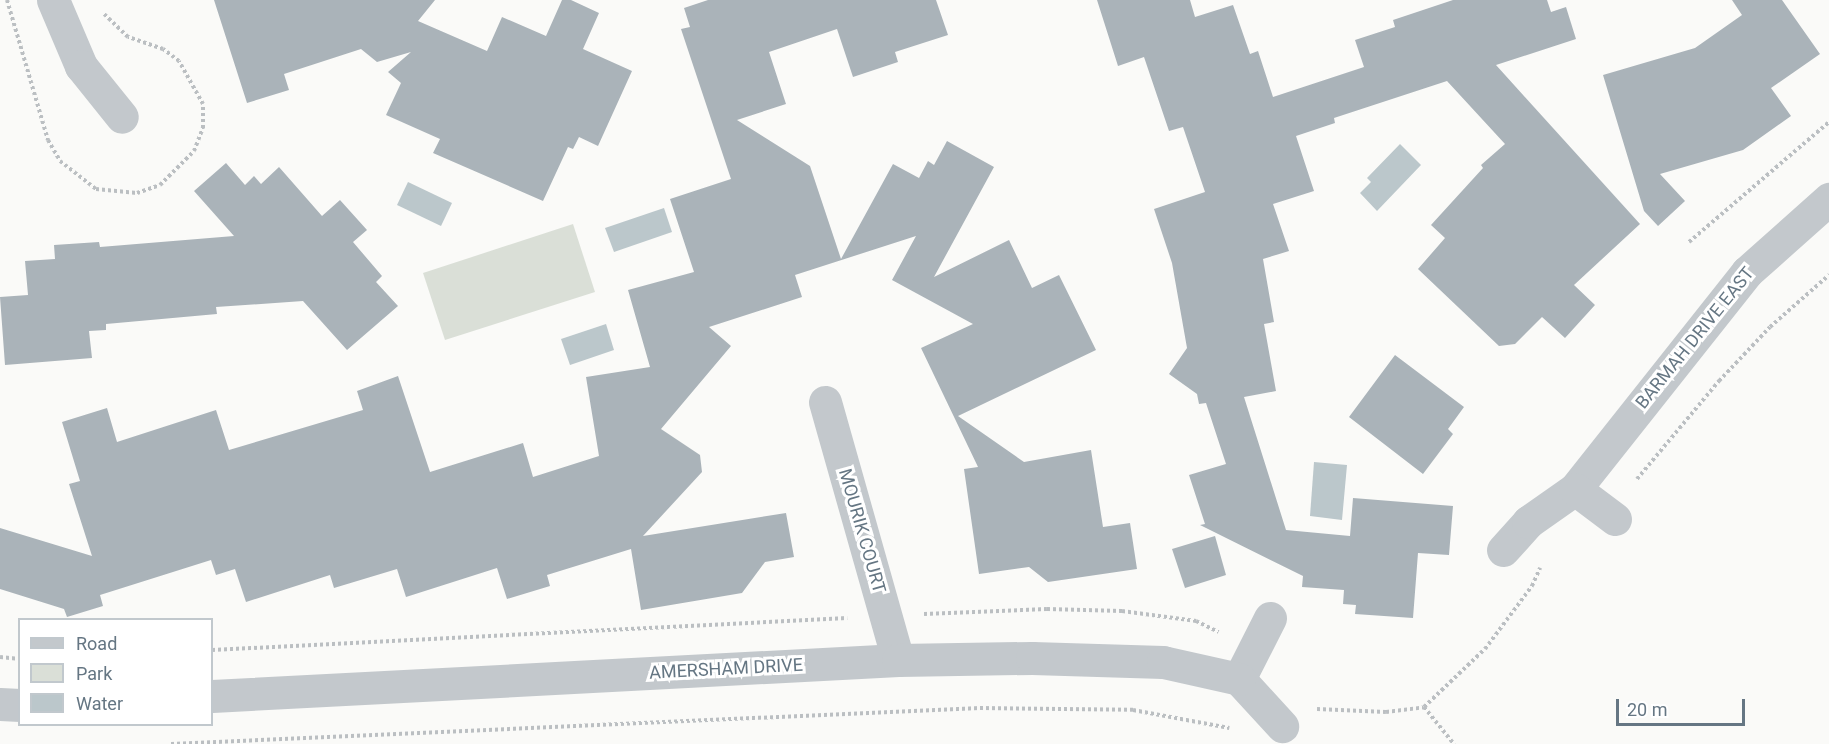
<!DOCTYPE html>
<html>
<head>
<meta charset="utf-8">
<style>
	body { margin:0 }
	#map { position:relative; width:1829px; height:744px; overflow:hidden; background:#fafaf8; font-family:Roboto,sans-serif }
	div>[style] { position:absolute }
	.green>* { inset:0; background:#dadfd7 }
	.water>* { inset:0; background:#bbc7cb }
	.building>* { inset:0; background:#aab3b9 }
	.path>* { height:4px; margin-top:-2px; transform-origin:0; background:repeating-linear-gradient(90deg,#bbbfc2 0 3px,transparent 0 6px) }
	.minor>* { height:33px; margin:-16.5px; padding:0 16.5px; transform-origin:16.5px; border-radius:16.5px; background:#c3c8cc }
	span { translate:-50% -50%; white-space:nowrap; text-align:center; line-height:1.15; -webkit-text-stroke:6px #fff; paint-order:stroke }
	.street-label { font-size:18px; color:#657683 }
	.legend { position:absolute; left:18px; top:618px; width:195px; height:108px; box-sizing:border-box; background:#fff; border:2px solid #c1c8cd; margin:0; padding:8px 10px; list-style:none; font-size:18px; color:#657683 }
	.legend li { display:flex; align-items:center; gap:12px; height:30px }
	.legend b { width:30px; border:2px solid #c1c8cd }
	.scale { position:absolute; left:1616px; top:699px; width:129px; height:27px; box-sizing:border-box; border:3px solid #657683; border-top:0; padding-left:8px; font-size:18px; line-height:21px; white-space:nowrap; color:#657683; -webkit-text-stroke:4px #fff; paint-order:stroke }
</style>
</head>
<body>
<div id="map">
	<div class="green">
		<div style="clip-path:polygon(573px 224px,595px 292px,445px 340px,423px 273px)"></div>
	</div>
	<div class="water">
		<div style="clip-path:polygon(1400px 144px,1421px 165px,1377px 211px,1360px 193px,1371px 182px,1367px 178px)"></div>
		<div style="clip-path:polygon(408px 182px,452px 203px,441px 226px,397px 205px)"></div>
		<div style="clip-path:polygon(664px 208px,672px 232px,614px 252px,605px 228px)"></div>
		<div style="clip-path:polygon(606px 324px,614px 350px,570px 365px,561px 339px)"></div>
		<div style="clip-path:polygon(1314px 462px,1347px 465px,1342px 520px,1310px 516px)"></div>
	</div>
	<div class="building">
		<div style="clip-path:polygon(214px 0,435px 0,418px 21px,487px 51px,502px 17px,546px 36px,562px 0,571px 0,599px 13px,583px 49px,632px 71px,598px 146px,579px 137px,573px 149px,568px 147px,543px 201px,433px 153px,440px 139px,386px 115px,401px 83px,388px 72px,411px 52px,377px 62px,361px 49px,284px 74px,289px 90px,247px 103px)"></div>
		<div style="clip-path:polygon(708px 0,936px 0,948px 35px,895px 52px,898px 62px,853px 77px,837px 29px,769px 52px,786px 104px,737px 120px,810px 166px,841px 259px,893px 164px,919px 178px,928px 161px,934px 165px,947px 141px,994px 167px,934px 277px,1009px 240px,1032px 288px,1059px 275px,1096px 350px,958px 416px,1024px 462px,1091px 450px,1103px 527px,1130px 523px,1137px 569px,1048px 582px,1029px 567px,979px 574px,964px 469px,978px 467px,921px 348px,973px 324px,892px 280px,916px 236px,795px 275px,802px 297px,709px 327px,731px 346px,661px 429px,700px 455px,702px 472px,643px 536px,786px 513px,794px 557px,765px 562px,742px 593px,641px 610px,631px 549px,547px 575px,550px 586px,507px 599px,497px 568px,406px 597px,397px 569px,334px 588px,330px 575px,246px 602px,235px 569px,216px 575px,211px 560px,100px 595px,103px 606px,67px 617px,64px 609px,0 589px,0 528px,92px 556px,69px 484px,80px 481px,62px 422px,107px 408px,117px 442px,216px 410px,229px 450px,363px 410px,357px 391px,398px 376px,430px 472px,523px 443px,533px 477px,599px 456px,586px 377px,650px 367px,628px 290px,694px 272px,670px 199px,731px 179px,681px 29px,690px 27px,684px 8px)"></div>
		<div style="clip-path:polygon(1097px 0,1190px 0,1195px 17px,1233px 5px,1250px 54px,1258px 51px,1273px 97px,1364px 67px,1355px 40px,1395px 27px,1393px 20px,1453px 0,1547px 0,1551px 12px,1566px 7px,1576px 39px,1496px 65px,1640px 224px,1574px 285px,1595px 305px,1565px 338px,1542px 317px,1515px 344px,1499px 346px,1418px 269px,1445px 238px,1431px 225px,1483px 168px,1481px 165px,1505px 144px,1447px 81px,1334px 118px,1335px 123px,1296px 136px,1314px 191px,1273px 204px,1289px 251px,1263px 259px,1274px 322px,1264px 324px,1276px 391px,1244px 397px,1286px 530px,1350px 536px,1353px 498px,1453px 506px,1449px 555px,1418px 553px,1413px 618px,1355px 614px,1356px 605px,1343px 604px,1344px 590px,1302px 587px,1303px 576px,1200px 525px,1205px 524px,1189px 475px,1226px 464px,1206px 403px,1199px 404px,1197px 394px,1169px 374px,1187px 348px,1172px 263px,1154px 209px,1205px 192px,1183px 127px,1169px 131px,1144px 57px,1118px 66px)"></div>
		<div style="clip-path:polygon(1732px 0,1782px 0,1820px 54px,1771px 88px,1791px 116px,1743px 150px,1660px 174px,1685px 201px,1658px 226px,1644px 211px,1603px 75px,1695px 48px,1742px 15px)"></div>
		<div style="clip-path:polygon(226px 163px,245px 185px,254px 176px,261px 184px,279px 167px,322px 216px,340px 200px,367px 230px,353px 242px,382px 276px,376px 282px,398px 306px,347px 350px,303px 301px,216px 307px,217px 314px,106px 324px,106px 330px,89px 331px,92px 358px,5px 365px,0 297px,28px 295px,25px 261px,55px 259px,54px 245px,99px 242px,100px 247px,234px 236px,194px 191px)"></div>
		<div style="clip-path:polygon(1395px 355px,1464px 407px,1448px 429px,1453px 434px,1423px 474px,1349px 417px)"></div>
		<div style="clip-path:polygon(1215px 536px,1226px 575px,1185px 588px,1172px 549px)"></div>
	</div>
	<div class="path">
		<div style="left:7px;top:0;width:146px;rotate:73.7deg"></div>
		<div style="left:48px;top:140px;width:24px;rotate:60deg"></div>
		<div style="left:60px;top:161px;width:46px;rotate:37.9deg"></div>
		<div style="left:96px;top:189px;width:41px;rotate:5.6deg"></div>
		<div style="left:137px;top:193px;width:24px;rotate:-19deg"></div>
		<div style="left:160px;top:185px;width:48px;rotate:-45deg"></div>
		<div style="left:194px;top:151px;width:25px;rotate:-69deg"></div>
		<div style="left:203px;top:128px;width:24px;rotate:-90deg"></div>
		<div style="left:203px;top:104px;width:49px;rotate:-119.2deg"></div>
		<div style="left:179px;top:61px;width:20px;rotate:-143deg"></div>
		<div style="left:163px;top:49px;width:37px;rotate:-161deg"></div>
		<div style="left:128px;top:37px;width:33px;rotate:-136deg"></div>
		<div style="left:1689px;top:242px;width:184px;rotate:-40.6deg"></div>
		<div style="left:1637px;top:479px;width:128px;rotate:-50.1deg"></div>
		<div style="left:1719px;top:381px;width:74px;rotate:-46.6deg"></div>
		<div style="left:1770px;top:327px;width:79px;rotate:-41.4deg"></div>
		<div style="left:924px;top:614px;width:123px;rotate:-2.3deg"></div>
		<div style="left:1047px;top:609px;width:75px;rotate:1.5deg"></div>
		<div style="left:1122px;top:611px;width:75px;rotate:7.7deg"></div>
		<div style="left:1196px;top:621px;width:25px;rotate:26deg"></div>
		<div style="left:212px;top:650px;width:636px;rotate:-2.88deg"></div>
		<div style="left:0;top:657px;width:20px;rotate:6deg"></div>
		<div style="left:1424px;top:707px;width:84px;rotate:-43.6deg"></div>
		<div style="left:1485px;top:649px;width:79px;rotate:-53.3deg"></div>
		<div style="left:1532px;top:586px;width:20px;rotate:-66deg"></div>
		<div style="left:1317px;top:709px;width:69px;rotate:2.5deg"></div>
		<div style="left:1386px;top:712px;width:38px;rotate:-7deg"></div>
		<div style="left:1424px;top:707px;width:48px;rotate:51deg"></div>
		<div style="left:171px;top:744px;width:810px;rotate:-2.55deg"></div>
		<div style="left:980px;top:708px;width:153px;rotate:0.7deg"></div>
		<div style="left:1133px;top:710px;width:98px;rotate:10.6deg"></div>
	</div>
	<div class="minor">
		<div style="left:53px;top:0;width:72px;rotate:67deg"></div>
		<div style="left:81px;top:66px;width:65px;rotate:51.2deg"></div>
		<div style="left:825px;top:402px;width:268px;rotate:74.2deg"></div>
		<div style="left:1575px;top:489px;width:277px;rotate:-51.6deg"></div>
		<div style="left:1747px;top:272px;width:110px;rotate:-41.7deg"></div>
		<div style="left:1503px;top:550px;width:38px;rotate:-48deg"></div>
		<div style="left:1528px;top:522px;width:57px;rotate:-35.1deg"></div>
		<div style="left:1575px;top:489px;width:50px;rotate:36.9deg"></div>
		<div style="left:1270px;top:618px;width:68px;rotate:116.9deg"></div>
		<div style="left:1239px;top:679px;width:64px;rotate:47.5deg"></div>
		<div style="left:212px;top:696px;width:687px;rotate:-3deg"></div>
		<div style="left:898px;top:660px;width:134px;rotate:-0.9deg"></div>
		<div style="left:1032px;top:658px;width:131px;rotate:1.7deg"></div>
		<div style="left:1163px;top:662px;width:78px;rotate:12.6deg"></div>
		<div style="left:0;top:704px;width:20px;rotate:3deg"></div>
	</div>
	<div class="street-label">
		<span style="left:1695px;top:338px;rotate:-51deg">BARMAH DRIVE EAST</span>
		<span style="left:862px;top:531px;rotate:74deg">MOURIK COURT</span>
		<span style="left:726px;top:669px;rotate:-3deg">AMERSHAM DRIVE</span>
	</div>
	<ul class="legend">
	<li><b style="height:8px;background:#c3c8cc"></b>Road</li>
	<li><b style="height:16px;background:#dadfd7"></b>Park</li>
	<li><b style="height:16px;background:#bbc7cb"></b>Water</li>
	</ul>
	<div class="scale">20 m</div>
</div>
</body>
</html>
